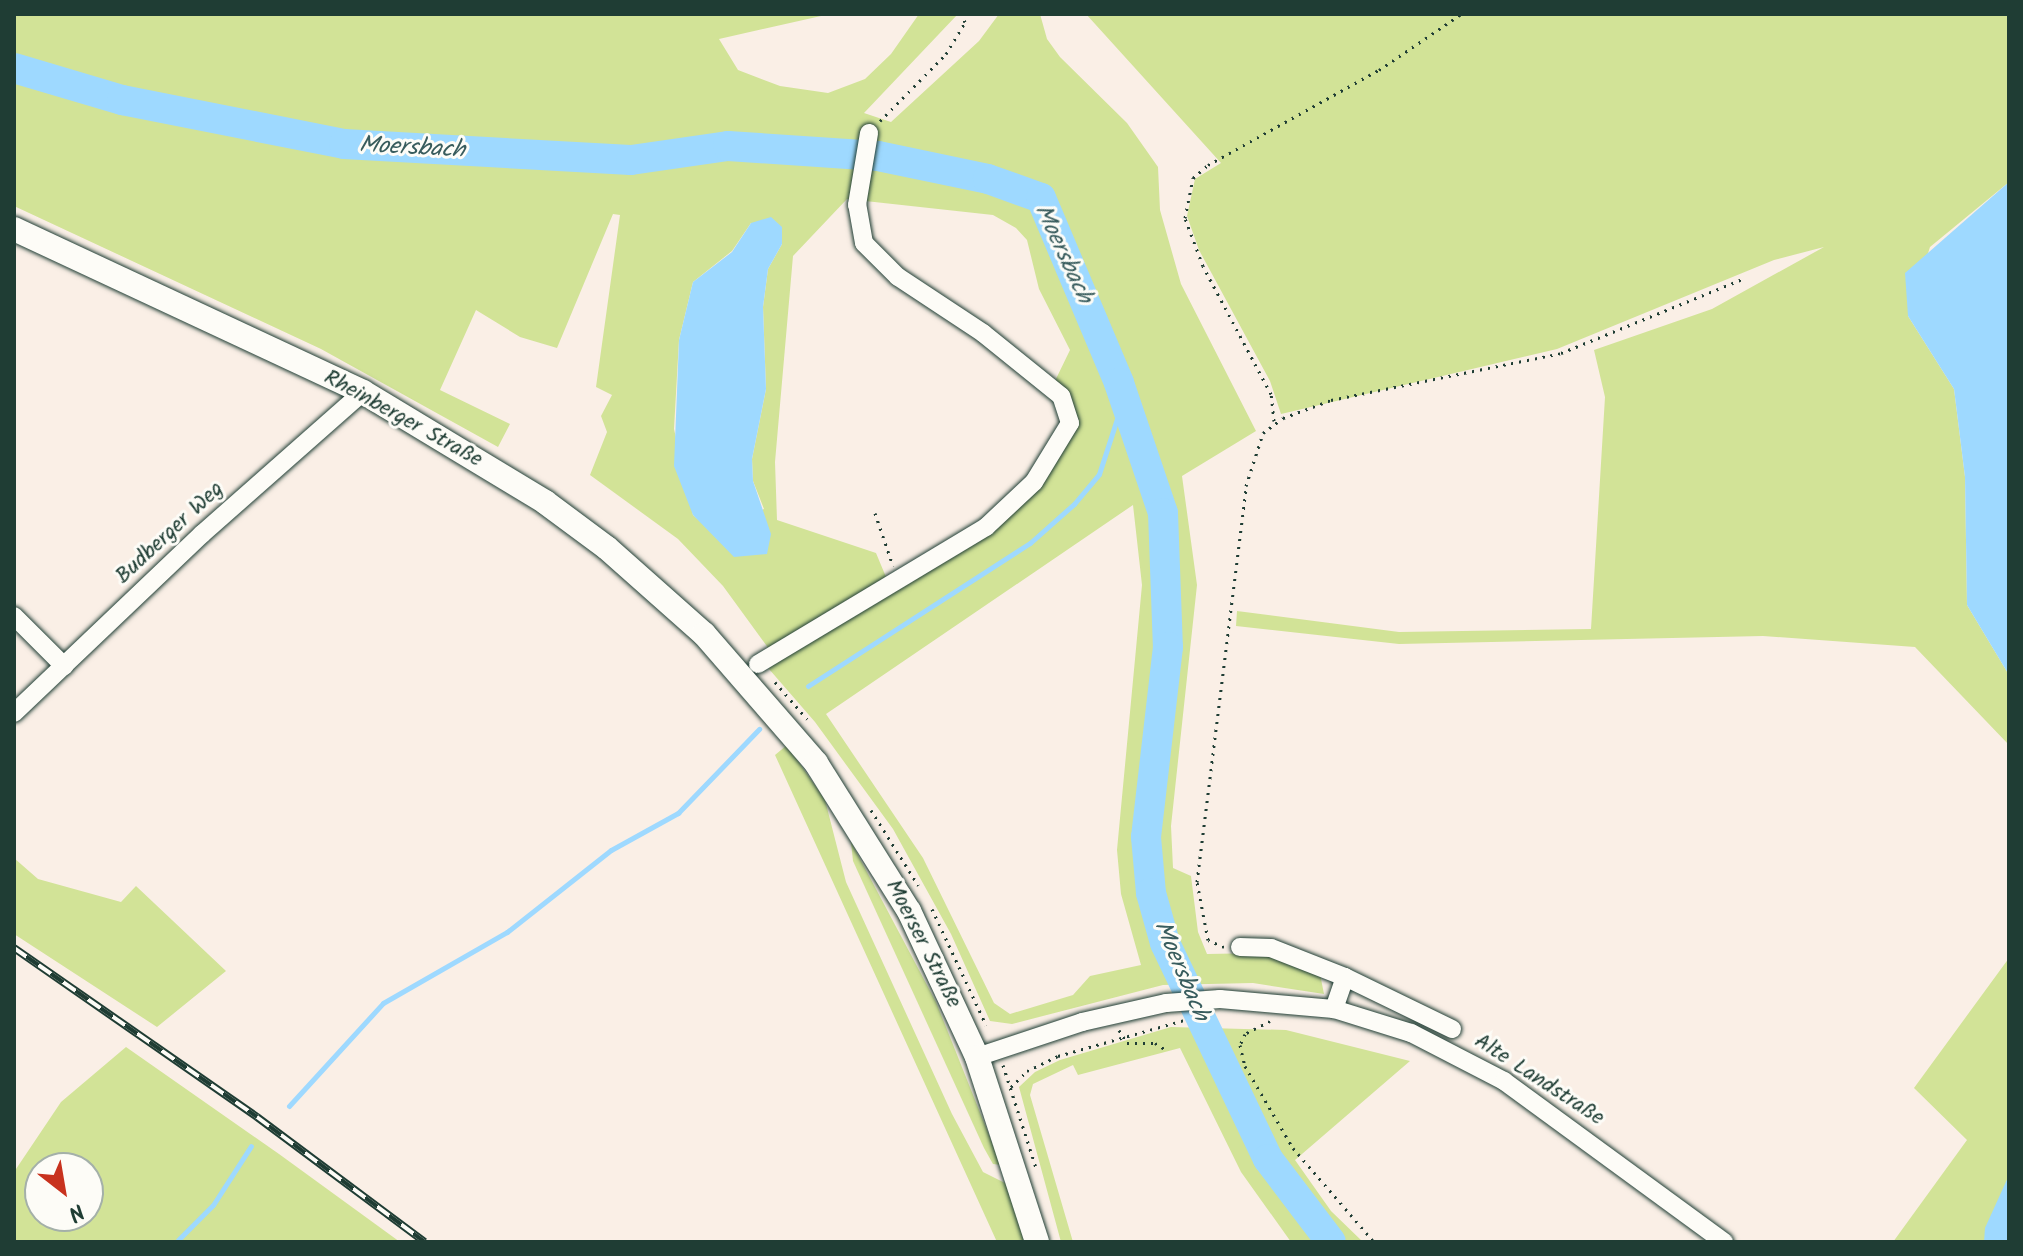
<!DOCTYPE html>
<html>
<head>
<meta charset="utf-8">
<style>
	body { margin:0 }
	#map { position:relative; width:2023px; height:1256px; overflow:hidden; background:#faefe6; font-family:Kalam,sans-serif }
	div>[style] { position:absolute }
	.green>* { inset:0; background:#d2e397 }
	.water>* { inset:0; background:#9ed9ff }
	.stream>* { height:5px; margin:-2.5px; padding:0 2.5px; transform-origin:2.5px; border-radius:2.5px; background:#9ed9ff }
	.river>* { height:30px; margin:-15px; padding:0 15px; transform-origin:15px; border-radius:15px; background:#9ed9ff }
	.path>* { height:3px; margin-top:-1.5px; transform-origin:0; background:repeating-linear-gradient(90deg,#1f3d34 0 2px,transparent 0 8px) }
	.roads { filter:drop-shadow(0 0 2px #1f3d34) drop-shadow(0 0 2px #1f3d34) }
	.minor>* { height:18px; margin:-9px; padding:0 9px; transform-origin:9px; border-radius:9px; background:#fdfcf7 }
	.major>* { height:24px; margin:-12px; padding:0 12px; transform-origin:12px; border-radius:12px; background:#fdfcf7 }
	.rail>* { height:8px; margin-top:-4px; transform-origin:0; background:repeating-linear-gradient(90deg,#fdfcf7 0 15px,#1f3d34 0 30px); box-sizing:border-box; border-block:2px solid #1f3d34 }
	span { translate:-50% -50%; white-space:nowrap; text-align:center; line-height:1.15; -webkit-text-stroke:6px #fdfcf7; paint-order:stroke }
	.street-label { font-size:22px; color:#1f3d34 }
	.water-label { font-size:24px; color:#385c5d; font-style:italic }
	.frame { position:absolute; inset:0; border:16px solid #1f3d34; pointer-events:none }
	.north { position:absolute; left:24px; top:1152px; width:80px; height:80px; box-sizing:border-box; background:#fdfcf7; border:2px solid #a4b0a9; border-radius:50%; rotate:149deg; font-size:22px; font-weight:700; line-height:32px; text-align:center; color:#1f3d34 }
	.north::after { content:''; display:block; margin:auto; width:28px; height:36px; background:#c8321e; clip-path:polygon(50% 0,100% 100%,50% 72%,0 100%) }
</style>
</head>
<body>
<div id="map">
	<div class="green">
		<div style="clip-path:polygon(evenodd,14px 14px,830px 14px,719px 39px,738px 70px,780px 86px,828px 93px,865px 79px,891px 54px,919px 14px,957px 15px,864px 113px,891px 122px,979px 41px,999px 14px,1040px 14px,1047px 39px,1060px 57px,1127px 123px,1158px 167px,1160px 210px,1181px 284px,1256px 431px,1182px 476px,1197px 585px,1171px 826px,1173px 868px,1191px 876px,1198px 932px,1207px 954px,1261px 953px,1320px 974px,1324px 994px,1253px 983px,1163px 985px,1012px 1024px,990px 1021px,951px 934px,893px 829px,815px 722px,769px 669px,775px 660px,945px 558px,1071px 435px,1054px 383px,1070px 350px,1039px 289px,1027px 240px,1016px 228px,993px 215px,847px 199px,793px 256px,775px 462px,777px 520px,876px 553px,886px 577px,769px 649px,723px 586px,678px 539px,590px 475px,607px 432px,601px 416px,612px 395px,596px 387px,620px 215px,613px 214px,557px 348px,520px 337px,476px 310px,440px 390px,510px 424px,498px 447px,321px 349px,14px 206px,14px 14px,751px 223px,782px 244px,768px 269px,763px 307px,766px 389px,752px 459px,753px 481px,764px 509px,710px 530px,693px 515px,674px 429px,679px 340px,693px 282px,732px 251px,751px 223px,14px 14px,1133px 505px,1142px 585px,1117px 850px,1121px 894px,1141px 965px,1090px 976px,1073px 995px,1010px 1014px,994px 1003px,923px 858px,826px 714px,1133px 505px)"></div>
		<div style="clip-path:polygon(1086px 14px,2009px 14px,2009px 182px,1930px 247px,1908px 316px,1954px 389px,1965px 477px,1967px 605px,2009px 675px,2009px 745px,1915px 647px,1763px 636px,1399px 644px,1236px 626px,1237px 611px,1399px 632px,1591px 629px,1605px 397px,1594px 350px,1712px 309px,1824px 247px,1774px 260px,1557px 349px,1281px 414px,1270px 381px,1199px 250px,1187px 216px,1195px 179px,1221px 163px)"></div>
		<div style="clip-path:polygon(787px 745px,825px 800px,846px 882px,952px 1114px,983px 1172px,1007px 1184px,1026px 1242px,997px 1242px,775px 755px)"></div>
		<div style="clip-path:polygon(851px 842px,936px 1002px,1001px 1165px,993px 1164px,984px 1148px,853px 861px)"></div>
		<div style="clip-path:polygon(14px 858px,38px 879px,121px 902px,136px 886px,226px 971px,157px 1027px,14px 934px)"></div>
		<div style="clip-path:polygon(2009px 958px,2009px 1175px,1984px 1242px,1893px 1242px,1967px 1140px,1914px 1088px)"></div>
		<div style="clip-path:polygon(1171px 1027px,1286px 1030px,1410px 1061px,1295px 1160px,1331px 1211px,1363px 1242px,1291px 1242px,1241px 1172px,1180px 1048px,1078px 1075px,1073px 1065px,1033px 1084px,1030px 1095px,1073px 1242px,1061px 1242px,1019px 1087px,1035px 1072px,1060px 1060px)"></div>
		<div style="clip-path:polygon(evenodd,126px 1047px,279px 1154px,400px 1242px,14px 1242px,14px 1172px,61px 1102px,126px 1047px,40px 1168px,88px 1168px,88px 1216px,40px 1216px,40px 1168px)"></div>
	</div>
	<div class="water">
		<div style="clip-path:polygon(2009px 182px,2009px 675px,1967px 605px,1965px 477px,1954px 389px,1908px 316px,1905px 273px)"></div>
		<div style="clip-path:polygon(771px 217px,782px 227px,782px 244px,768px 269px,763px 307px,766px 389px,752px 459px,753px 481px,771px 534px,767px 554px,734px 557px,693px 515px,674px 466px,679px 340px,693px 282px,732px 252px,751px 223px)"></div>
		<div style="clip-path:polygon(2009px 1175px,2009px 1242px,1984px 1242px,1985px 1228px)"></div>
	</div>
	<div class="stream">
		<div style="left:808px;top:686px;width:264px;rotate:-32.8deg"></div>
		<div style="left:1030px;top:543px;width:59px;rotate:-41.6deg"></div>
		<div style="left:1074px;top:504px;width:39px;rotate:-50deg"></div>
		<div style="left:1099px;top:474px;width:81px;rotate:-72deg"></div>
		<div style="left:289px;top:1106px;width:139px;rotate:-47.6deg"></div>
		<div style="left:383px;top:1003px;width:143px;rotate:-29.8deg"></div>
		<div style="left:507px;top:932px;width:132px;rotate:-38.3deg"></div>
		<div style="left:611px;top:850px;width:77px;rotate:-28.9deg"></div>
		<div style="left:678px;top:813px;width:117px;rotate:-46deg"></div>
		<div style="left:178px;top:1240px;width:49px;rotate:-45deg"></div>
		<div style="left:213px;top:1205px;width:70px;rotate:-57.2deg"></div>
	</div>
	<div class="river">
		<div style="left:14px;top:68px;width:113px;rotate:16.5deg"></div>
		<div style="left:122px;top:100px;width:226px;rotate:11.2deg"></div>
		<div style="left:344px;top:144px;width:287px;rotate:3.2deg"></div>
		<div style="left:631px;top:160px;width:98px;rotate:-8.2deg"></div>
		<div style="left:728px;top:146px;width:150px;rotate:3.8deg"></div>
		<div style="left:878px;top:156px;width:112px;rotate:11.8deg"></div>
		<div style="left:988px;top:179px;width:56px;rotate:19.7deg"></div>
		<div style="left:1041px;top:198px;width:201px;rotate:67.1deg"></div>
		<div style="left:1119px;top:383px;width:137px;rotate:71.3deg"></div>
		<div style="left:1163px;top:513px;width:134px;rotate:87.9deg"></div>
		<div style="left:1168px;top:647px;width:191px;rotate:96.6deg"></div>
		<div style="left:1146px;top:837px;width:56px;rotate:84.9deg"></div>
		<div style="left:1151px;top:893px;width:52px;rotate:74.4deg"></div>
		<div style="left:1165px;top:943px;width:239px;rotate:64.5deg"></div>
		<div style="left:1268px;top:1159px;width:104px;rotate:52.8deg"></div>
	</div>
	<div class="path">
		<div style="left:880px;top:121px;width:94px;rotate:-45.4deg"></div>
		<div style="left:946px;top:54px;width:37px;rotate:-59deg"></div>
		<div style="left:965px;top:22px;width:9px;rotate:-117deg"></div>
		<div style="left:1274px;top:421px;width:27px;rotate:-96deg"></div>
		<div style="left:1271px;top:394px;width:145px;rotate:-118deg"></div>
		<div style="left:1203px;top:266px;width:51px;rotate:-110.6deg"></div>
		<div style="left:1185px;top:218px;width:41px;rotate:-78.7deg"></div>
		<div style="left:1193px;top:178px;width:20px;rotate:-41deg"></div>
		<div style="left:1208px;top:165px;width:196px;rotate:-29.1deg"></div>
		<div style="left:1379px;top:70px;width:99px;rotate:-34.3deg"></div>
		<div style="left:875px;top:513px;width:56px;rotate:71.2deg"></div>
		<div style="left:775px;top:682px;width:49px;rotate:49.1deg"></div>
		<div style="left:871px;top:810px;width:89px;rotate:57.9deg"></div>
		<div style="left:932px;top:909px;width:128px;rotate:65deg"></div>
		<div style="left:1224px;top:947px;width:17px;rotate:-156deg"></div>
		<div style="left:1208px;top:940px;width:59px;rotate:-100.7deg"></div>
		<div style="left:1197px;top:882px;width:399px;rotate:-82.9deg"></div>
		<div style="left:1246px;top:486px;width:56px;rotate:-72.2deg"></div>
		<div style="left:1263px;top:433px;width:25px;rotate:-37deg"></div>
		<div style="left:1283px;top:418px;width:51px;rotate:-20.6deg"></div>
		<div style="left:1331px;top:400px;width:235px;rotate:-11.5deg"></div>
		<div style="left:1561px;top:353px;width:199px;rotate:-22.2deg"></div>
		<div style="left:1270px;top:1021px;width:28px;rotate:153deg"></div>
		<div style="left:1245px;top:1034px;width:12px;rotate:114deg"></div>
		<div style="left:1240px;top:1045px;width:22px;rotate:77deg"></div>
		<div style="left:1245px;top:1066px;width:95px;rotate:59.7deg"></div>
		<div style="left:1293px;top:1148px;width:124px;rotate:49.2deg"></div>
		<div style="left:1119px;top:1030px;width:15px;rotate:58deg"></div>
		<div style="left:1127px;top:1043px;width:28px"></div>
		<div style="left:1155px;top:1043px;width:15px;rotate:32deg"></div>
		<div style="left:1003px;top:1065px;width:108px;rotate:72.2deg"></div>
		<div style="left:1011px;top:1087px;width:23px;rotate:-45deg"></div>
		<div style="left:1027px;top:1071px;width:34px;rotate:-26deg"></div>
		<div style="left:1058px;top:1056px;width:131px;rotate:-15.9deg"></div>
	</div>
	<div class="roads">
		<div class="minor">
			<div style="left:14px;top:616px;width:71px;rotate:45deg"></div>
			<div style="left:758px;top:664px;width:266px;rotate:-31deg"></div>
			<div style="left:986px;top:527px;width:66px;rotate:-43.2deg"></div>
			<div style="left:1034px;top:482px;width:69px;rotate:-58.6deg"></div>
			<div style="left:1070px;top:423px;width:28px;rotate:-108deg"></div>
			<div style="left:1061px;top:396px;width:100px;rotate:-141.1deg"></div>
			<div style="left:983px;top:333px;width:102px;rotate:-146.6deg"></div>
			<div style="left:898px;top:277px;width:48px;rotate:-135deg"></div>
			<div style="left:864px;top:243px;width:39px;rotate:-100deg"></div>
			<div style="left:857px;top:205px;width:73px;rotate:-80.5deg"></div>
			<div style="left:14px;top:713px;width:260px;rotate:-43.6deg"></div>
			<div style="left:202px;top:534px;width:215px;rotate:-41.4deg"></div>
			<div style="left:1240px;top:947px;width:31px;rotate:2deg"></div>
			<div style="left:1271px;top:948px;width:79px;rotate:21.4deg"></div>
			<div style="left:1345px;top:977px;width:34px;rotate:109deg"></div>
			<div style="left:1345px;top:977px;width:119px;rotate:25.9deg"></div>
			<div style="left:977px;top:1057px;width:111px;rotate:-18.4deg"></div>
			<div style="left:1082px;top:1022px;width:86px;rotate:-12.7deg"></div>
			<div style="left:1166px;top:1003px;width:54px;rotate:-4.2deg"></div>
			<div style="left:1220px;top:999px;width:114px;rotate:5deg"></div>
			<div style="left:1334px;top:1009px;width:81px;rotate:17.3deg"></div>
			<div style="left:1411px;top:1033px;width:105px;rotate:27.3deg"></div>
			<div style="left:1504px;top:1081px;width:273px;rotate:36.2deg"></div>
		</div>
		<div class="major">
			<div style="left:14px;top:229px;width:385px;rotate:25deg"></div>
			<div style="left:363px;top:392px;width:213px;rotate:31.1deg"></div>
			<div style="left:545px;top:502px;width:77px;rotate:36.6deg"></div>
			<div style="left:607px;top:548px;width:130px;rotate:41.6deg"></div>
			<div style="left:704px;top:634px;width:171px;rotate:49deg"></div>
			<div style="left:816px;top:763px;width:175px;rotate:57.9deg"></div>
			<div style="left:909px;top:911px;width:161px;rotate:65deg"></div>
			<div style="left:977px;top:1057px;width:194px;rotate:72deg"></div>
		</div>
	</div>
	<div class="rail">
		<div style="left:14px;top:948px;width:296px;rotate:34.8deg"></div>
		<div style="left:257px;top:1117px;width:209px;rotate:36.7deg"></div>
	</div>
	<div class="street-label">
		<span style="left:403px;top:419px;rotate:29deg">Rheinberger Straße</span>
		<span style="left:170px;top:533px;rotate:-43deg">Budberger Weg</span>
		<span style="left:923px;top:944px;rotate:63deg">Moerser Straße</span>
		<span style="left:1539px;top:1080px;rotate:33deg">Alte Landstraße</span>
	</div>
	<div class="water-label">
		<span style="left:412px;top:148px;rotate:3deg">Moersbach</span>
		<span style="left:1063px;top:254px;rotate:65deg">Moersbach</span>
		<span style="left:1181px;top:971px;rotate:67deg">Moersbach</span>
	</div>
	<div class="frame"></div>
	<div class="north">N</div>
</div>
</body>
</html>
